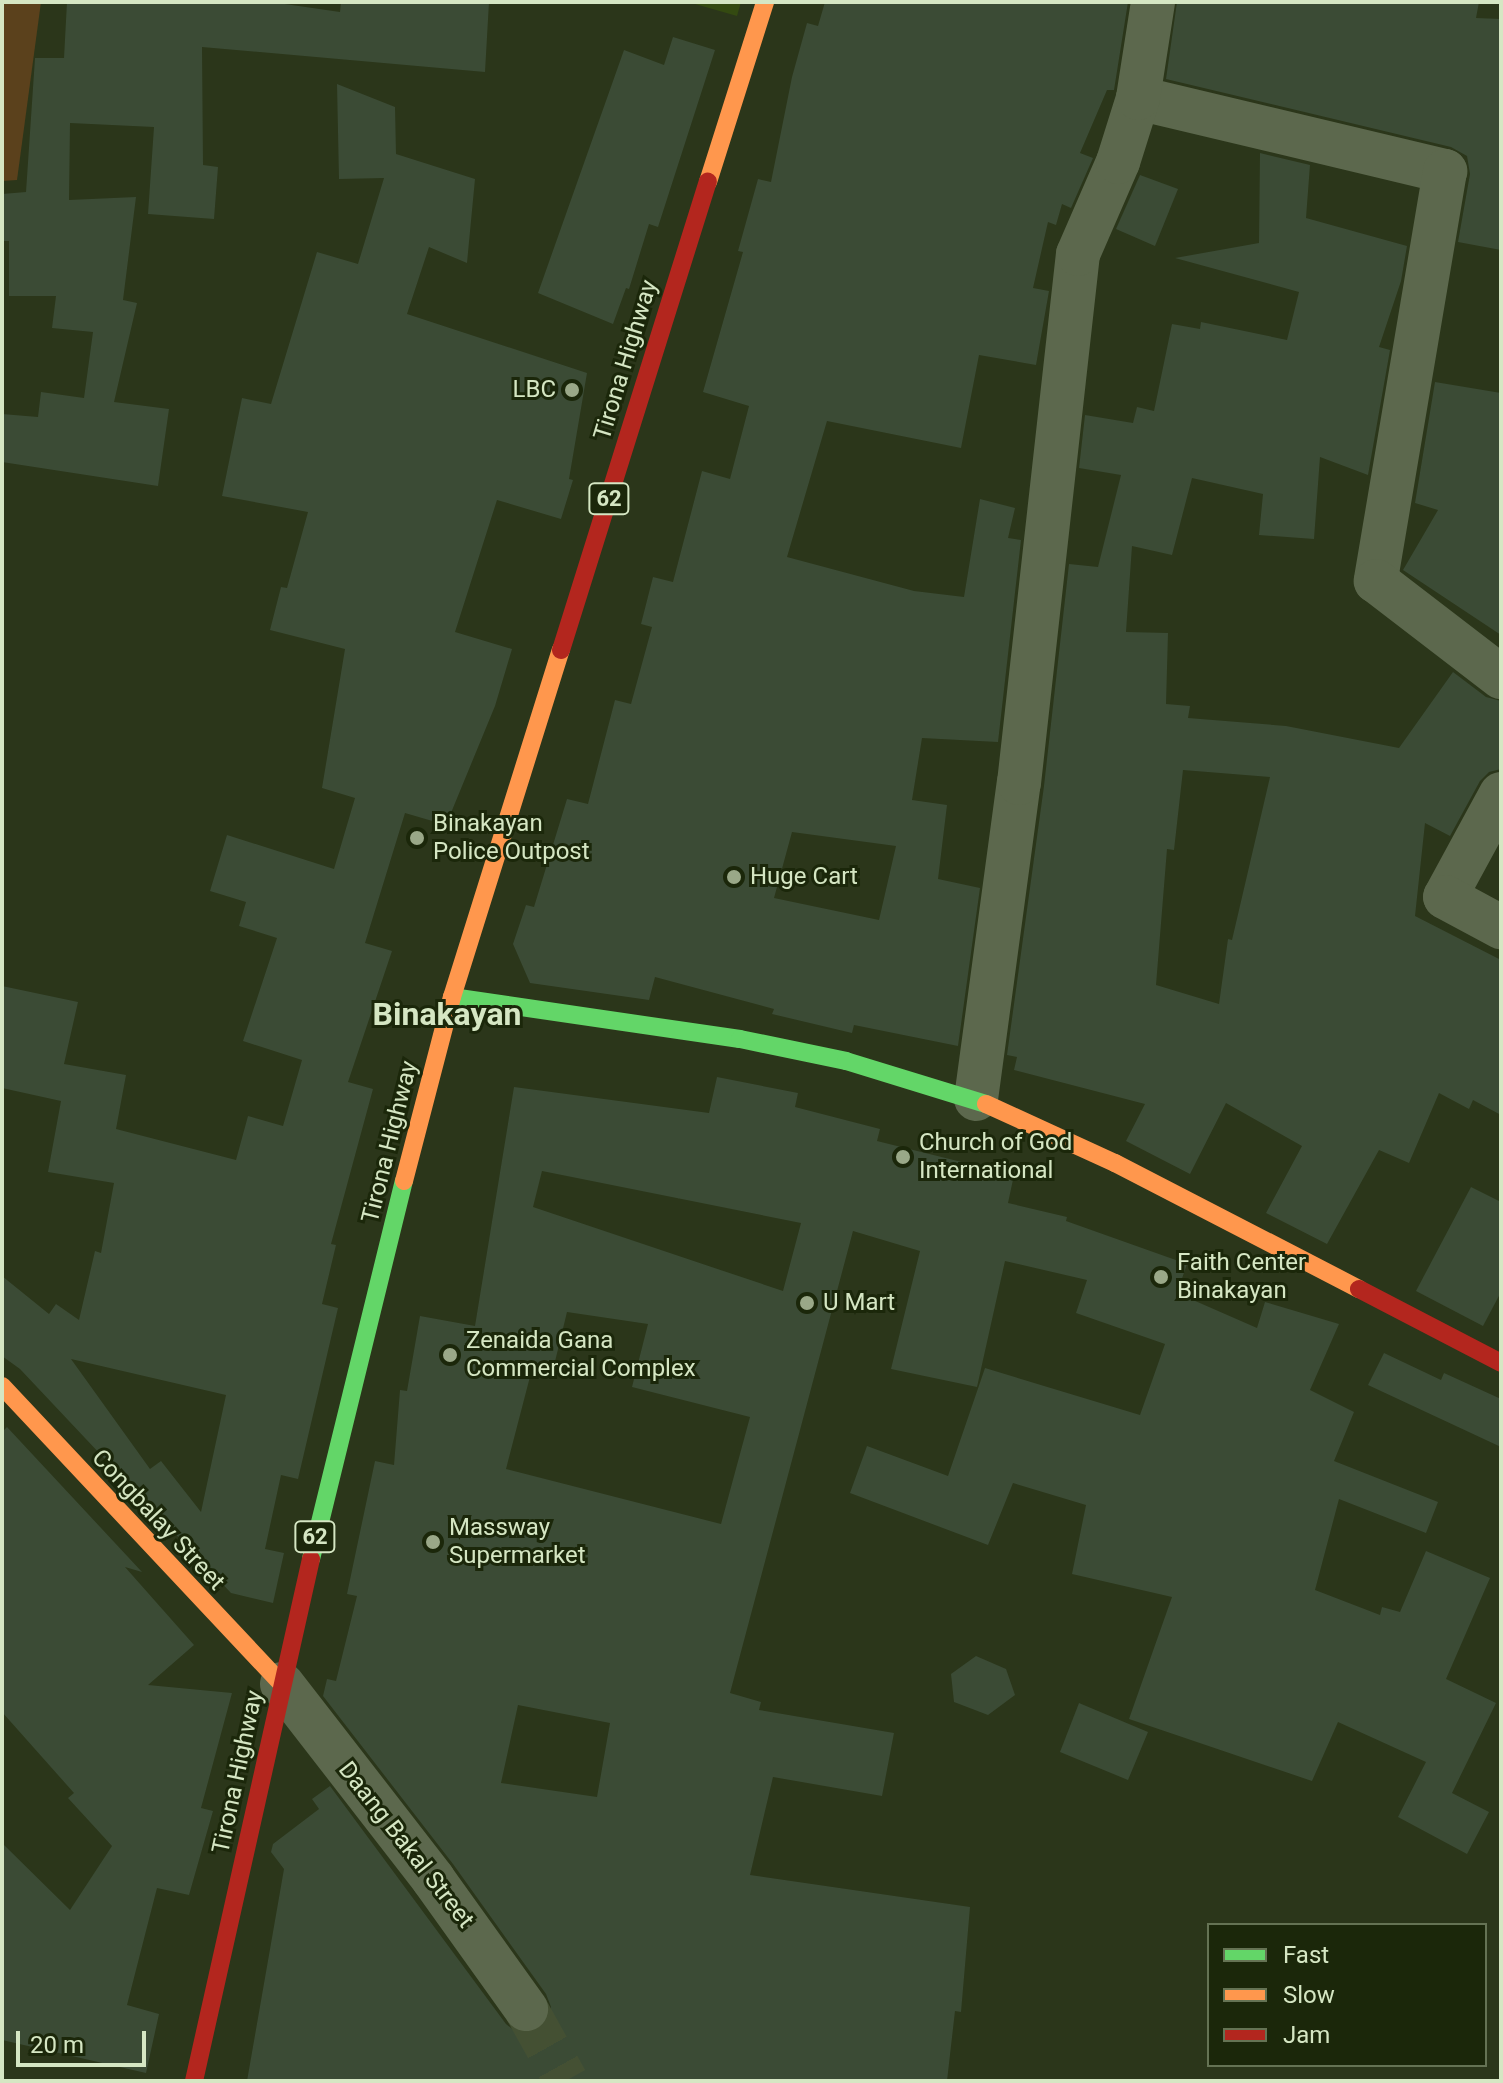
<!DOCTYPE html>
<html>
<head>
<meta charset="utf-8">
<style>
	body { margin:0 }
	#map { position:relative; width:1503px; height:2083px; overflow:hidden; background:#2b361a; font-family:Roboto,sans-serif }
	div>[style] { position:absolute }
	.built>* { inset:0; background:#344a11 }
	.green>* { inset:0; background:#5b411c }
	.building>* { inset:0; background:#3b4b35 }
	.street-tunnel>* { height:44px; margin-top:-22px; transform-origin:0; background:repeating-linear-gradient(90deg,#445033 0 44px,transparent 0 66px) }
	.street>* { height:44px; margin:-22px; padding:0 22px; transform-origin:22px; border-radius:22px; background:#5c684d }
	.fast>* { height:18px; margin:-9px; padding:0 9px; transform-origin:9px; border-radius:9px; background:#63d668 }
	.slow>* { height:18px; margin:-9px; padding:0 9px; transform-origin:9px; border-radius:9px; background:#ff974d }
	.jam>* { height:18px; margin:-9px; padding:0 9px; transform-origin:9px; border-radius:9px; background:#b3261e }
	.dots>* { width:22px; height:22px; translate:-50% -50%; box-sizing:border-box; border:4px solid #1b270a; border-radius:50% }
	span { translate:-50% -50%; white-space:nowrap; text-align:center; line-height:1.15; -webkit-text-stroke:6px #1b270a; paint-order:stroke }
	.shield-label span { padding:2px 6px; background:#1b270a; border:2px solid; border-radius:6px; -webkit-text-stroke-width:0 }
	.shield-label { font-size:22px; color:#d5e6c3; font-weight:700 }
	.street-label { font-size:24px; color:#d5e6c3 }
	.poi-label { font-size:24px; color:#d5e6c3 }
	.right { translate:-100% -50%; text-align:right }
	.left { translate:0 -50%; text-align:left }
	.district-label { font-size:32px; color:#d5e6c3; font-weight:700 }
	.frame { position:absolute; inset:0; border:4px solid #d5e6c3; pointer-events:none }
	.legend { position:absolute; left:1207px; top:1923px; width:280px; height:144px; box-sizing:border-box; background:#1b270a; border:2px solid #657354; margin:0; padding:10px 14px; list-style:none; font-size:24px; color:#d5e6c3 }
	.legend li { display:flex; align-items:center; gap:16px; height:40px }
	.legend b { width:40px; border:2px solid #657354 }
	.scale { position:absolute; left:16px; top:2031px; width:130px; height:36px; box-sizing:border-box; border:4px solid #d5e6c3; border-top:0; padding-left:10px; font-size:24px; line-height:28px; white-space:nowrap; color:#d5e6c3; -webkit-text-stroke:6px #1b270a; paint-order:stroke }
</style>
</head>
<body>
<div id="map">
	<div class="built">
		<div style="clip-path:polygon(688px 2px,741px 2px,737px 16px)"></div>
	</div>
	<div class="green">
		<div style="clip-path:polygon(2px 2px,41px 2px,17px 180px,2px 181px)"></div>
	</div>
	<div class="building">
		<div style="clip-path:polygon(67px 2px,271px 2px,340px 12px,341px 2px,489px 2px,485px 72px,202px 47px,203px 165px,218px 167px,214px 219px,148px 214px,154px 127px,70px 123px,69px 200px,136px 197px,123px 300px,137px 303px,114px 402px,169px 409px,158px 486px,2px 462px,2px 414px,38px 417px,41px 392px,84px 398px,93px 332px,52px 328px,56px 296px,9px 296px,9px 241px,2px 241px,2px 194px,26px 192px,35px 58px,64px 58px)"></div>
		<div style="clip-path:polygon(evenodd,825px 2px,1128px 2px,1114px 90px,1107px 90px,1080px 153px,1093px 158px,1071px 208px,1062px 204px,1056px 225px,1048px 222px,1033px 288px,1049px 291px,1036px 365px,979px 355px,961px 448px,827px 421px,787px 557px,914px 591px,964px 597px,980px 499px,1015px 508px,1008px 538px,1021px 540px,998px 742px,922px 738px,912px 800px,947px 805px,938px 879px,980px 888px,958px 1046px,854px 1025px,852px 1033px,772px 1014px,774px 1009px,655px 977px,649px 1000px,530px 983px,513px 944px,526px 905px,534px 907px,567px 799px,588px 804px,615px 700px,631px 704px,652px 627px,641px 624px,653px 577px,673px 582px,702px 471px,730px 479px,749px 406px,703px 392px,743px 252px,738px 251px,758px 179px,771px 182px,792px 77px,807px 23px,818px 26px,825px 2px,792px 832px,896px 846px,879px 920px,774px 898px,792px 832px)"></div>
		<div style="clip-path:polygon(1177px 2px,1479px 2px,1476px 18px,1501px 19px,1501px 250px,1458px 242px,1470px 174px,1467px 156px,1451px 147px,1166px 79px)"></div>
		<div style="clip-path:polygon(673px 37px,715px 50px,658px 227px,649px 224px,629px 289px,626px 288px,613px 324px,538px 293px,624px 50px,664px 65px)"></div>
		<div style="clip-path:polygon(evenodd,337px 84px,395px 107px,396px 154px,475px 179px,467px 263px,429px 247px,407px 314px,587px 373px,569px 479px,573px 480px,561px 519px,497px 500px,455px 632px,512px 649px,495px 706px,446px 825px,405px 813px,365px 943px,392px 951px,348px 1082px,373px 1089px,331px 1244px,336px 1245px,322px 1304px,338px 1308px,298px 1479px,281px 1475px,265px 1549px,284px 1553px,273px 1603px,231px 1593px,20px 1369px,2px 1356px,2px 1276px,49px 1314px,56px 1304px,79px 1320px,95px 1251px,101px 1253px,114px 1183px,48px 1172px,61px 1101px,2px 1088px,2px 986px,78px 1002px,64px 1064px,126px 1075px,116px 1129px,236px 1160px,248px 1116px,283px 1126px,302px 1060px,243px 1041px,277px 938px,239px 926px,246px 902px,210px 891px,227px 835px,334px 869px,355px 798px,322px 788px,345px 649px,270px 630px,281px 587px,287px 588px,308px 512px,222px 496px,242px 398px,271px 404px,317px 252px,358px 264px,384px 178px,339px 179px,337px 84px,71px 1359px,226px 1395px,201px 1512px,161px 1461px,150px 1469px,71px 1359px)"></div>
		<div style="clip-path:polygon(evenodd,1260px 153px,1310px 165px,1306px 218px,1407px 246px,1401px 281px,1379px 347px,1390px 350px,1368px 475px,1320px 457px,1314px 539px,1259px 535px,1263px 494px,1192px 478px,1172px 555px,1132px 546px,1126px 632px,1168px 633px,1166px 704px,1190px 706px,1188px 718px,1286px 726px,1399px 748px,1453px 672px,1486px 697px,1501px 701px,1501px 769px,1489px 772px,1480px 781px,1450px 836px,1425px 823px,1415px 916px,1501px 960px,1501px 1115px,1473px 1100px,1469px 1109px,1439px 1093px,1409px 1163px,1379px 1150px,1327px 1244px,1266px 1213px,1302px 1146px,1226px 1103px,1190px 1174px,1126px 1141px,1145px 1104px,1014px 1070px,1017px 1057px,1007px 1055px,1044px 786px,1069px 564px,1098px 567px,1121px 475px,1079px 468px,1085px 415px,1133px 423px,1137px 407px,1154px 411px,1172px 324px,1200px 329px,1201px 322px,1287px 340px,1299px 292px,1175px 258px,1259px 243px,1260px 153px,1183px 770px,1270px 777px,1232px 940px,1228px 939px,1219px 1004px,1156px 985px,1167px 849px,1174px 850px,1183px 770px)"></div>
		<div style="clip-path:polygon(1140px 175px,1178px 189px,1155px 246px,1116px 229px)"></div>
		<div style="clip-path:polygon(1435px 382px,1501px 393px,1501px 635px,1403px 570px,1438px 510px,1415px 503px)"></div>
		<div style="clip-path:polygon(evenodd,717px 1077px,798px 1093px,795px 1107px,880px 1129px,877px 1141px,1014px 1175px,1008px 1203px,1067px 1217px,1066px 1221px,1187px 1264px,1177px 1293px,1257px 1328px,1265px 1302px,1339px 1324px,1310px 1390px,1354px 1412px,1334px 1461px,1438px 1502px,1426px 1533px,1339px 1499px,1315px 1590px,1380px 1615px,1382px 1607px,1400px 1612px,1426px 1551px,1490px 1578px,1446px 1679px,1496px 1703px,1452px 1793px,1489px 1812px,1467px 1854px,1398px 1817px,1426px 1762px,1338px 1722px,1312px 1781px,1129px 1719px,1172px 1597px,1072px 1574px,1086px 1505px,1013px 1483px,988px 1545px,850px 1493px,867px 1446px,948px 1476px,985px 1368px,1140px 1415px,1165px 1344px,1076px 1313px,1087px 1280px,1005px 1261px,977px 1387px,891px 1369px,920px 1251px,853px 1231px,730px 1693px,761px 1702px,759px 1710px,894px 1733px,882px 1796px,773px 1777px,750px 1875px,970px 1907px,961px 2012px,955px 2011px,947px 2081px,247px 2081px,284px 1869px,271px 1852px,273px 1844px,319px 1809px,312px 1799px,330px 1786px,506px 2024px,516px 2032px,528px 2034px,540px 2030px,548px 2020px,551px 2007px,546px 1994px,453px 1864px,323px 1696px,327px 1679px,336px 1681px,357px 1596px,347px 1594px,375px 1461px,394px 1465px,400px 1390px,407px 1391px,420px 1316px,475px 1326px,514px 1087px,709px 1113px,717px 1077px,542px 1171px,801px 1223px,783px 1291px,533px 1207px,542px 1171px,717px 1077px,567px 1312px,648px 1324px,632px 1387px,750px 1417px,721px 1524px,506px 1469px,532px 1369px,552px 1374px,567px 1312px,717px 1077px,518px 1705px,610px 1723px,597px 1797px,501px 1783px,518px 1705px)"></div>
		<div style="clip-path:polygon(1471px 1187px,1501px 1202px,1501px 1292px,1483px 1326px,1416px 1291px)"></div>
		<div style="clip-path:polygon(1384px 1353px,1441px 1380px,1444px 1373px,1501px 1399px,1501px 1447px,1368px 1385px)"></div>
		<div style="clip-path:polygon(7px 1427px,142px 1572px,125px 1567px,194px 1645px,148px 1685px,232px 1693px,201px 1808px,213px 1811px,189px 1895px,157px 1888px,127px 2005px,159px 2014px,146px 2073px,2px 2040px,2px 1843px,70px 1910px,112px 1846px,68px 1798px,74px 1793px,2px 1712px,2px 1432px)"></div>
		<div style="clip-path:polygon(976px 1656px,1006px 1669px,1015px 1695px,988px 1715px,954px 1702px,951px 1674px)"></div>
		<div style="clip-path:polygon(1079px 1703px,1148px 1732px,1128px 1780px,1060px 1752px)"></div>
	</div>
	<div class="street-tunnel">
		<div style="left:526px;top:2009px;width:82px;rotate:60.9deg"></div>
	</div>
	<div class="street">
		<div style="left:1138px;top:98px;width:316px;rotate:13.4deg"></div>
		<div style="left:1445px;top:171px;width:416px;rotate:99.6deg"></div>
		<div style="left:1376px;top:581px;width:158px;rotate:37.5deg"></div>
		<div style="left:1501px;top:794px;width:117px;rotate:118.5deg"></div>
		<div style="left:1445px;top:897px;width:64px;rotate:28.2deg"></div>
		<div style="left:976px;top:1099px;width:319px;rotate:-82.3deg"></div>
		<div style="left:1019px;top:783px;width:532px;rotate:-83.64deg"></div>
		<div style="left:1078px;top:254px;width:100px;rotate:-66.5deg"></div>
		<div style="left:1118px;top:162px;width:67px;rotate:-72.6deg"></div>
		<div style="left:1138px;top:98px;width:97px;rotate:-81.1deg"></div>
		<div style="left:282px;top:1684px;width:247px;rotate:52.2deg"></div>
		<div style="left:433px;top:1879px;width:160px;rotate:54.4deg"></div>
	</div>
	<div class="fast">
		<div style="left:452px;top:997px;width:291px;rotate:8.3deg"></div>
		<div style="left:740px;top:1039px;width:108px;rotate:11.7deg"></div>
		<div style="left:846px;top:1061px;width:146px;rotate:17.1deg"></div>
		<div style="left:311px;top:1559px;width:389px;rotate:-76.2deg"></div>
	</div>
	<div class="slow">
		<div style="left:708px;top:182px;width:189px;rotate:-72.4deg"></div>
		<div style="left:986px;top:1104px;width:142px;rotate:24.6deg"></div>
		<div style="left:1115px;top:1163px;width:275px;rotate:27.3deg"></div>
		<div style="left:404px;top:1181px;width:190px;rotate:-75.4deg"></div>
		<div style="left:452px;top:997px;width:364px;rotate:-72.6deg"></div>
		<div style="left:2px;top:1386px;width:409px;rotate:46.8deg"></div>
	</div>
	<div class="jam">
		<div style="left:561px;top:650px;width:491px;rotate:-72.6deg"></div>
		<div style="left:1359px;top:1289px;width:160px;rotate:27.5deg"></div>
		<div style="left:194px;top:2081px;width:535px;rotate:-77.37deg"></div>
	</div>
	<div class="dots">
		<div style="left:572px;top:390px;background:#9aa888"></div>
		<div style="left:417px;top:838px;background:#9aa888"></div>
		<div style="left:734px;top:877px;background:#9aa888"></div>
		<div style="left:903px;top:1157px;background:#9aa888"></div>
		<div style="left:1161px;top:1277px;background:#9aa888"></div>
		<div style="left:807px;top:1303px;background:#9aa888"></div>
		<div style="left:450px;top:1355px;background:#9aa888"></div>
		<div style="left:433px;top:1542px;background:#9aa888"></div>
	</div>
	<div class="shield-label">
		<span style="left:609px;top:499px">62</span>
		<span style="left:315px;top:1537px">62</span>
	</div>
	<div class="street-label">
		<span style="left:626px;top:360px;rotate:-73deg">Tirona Highway</span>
		<span style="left:390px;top:1142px;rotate:-76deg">Tirona Highway</span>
		<span style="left:158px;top:1520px;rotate:47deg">Congbalay Street</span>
		<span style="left:238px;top:1772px;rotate:-78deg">Tirona Highway</span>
		<span style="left:406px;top:1845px;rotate:52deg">Daang Bakal Street</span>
	</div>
	<div class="poi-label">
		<span class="right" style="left:556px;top:390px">LBC</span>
		<span class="left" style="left:433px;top:838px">Binakayan<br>Police Outpost</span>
		<span class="left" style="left:750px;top:877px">Huge Cart</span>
		<span class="left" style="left:919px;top:1157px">Church of God<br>International</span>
		<span class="left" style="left:1177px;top:1277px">Faith Center<br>Binakayan</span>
		<span class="left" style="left:823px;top:1303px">U Mart</span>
		<span class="left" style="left:466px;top:1355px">Zenaida Gana<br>Commercial Complex</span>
		<span class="left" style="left:449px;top:1542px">Massway<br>Supermarket</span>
	</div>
	<div class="district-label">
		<span style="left:447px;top:1014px">Binakayan</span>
	</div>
	<div class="frame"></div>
	<ul class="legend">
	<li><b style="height:10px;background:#63d668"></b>Fast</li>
	<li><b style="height:10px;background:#ff974d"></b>Slow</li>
	<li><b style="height:10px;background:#b3261e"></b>Jam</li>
	</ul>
	<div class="scale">20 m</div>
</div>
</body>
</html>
